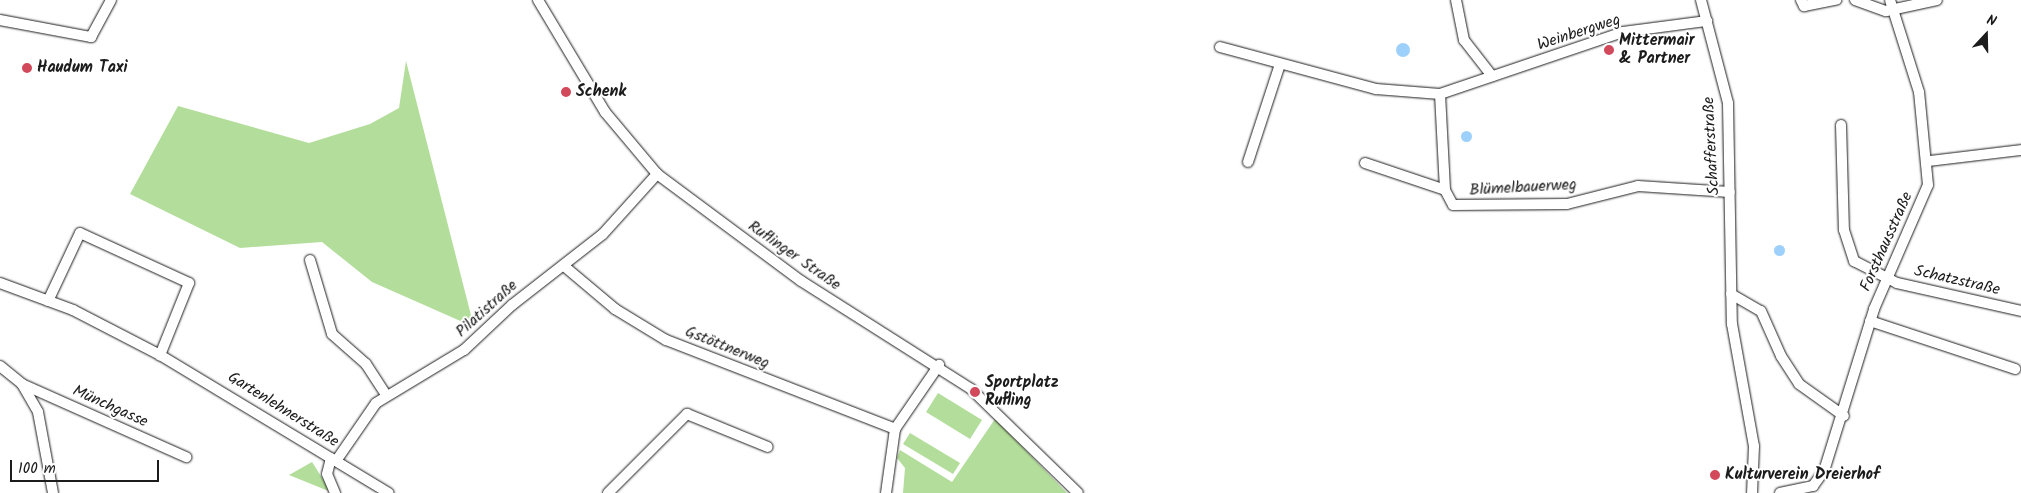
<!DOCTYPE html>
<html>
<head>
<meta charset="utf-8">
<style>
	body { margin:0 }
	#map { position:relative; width:2021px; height:493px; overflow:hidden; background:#fff; font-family:Kalam,sans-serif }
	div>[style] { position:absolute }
	.green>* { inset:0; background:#b3dd9a }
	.water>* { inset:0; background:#9dd0fa }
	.round { border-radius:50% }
	.roads { filter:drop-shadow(0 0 1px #1c1c1c) drop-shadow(0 0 1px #1c1c1c) }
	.minor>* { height:10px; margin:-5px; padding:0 5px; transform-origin:5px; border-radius:5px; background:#fff }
	.dots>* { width:14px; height:14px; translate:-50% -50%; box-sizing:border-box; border:2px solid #fff; border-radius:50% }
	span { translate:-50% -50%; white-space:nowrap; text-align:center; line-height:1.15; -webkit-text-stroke:4px #fff; paint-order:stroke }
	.street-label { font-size:16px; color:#1c1c1c }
	.poi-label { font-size:16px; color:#1c1c1c; font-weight:700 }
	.left { translate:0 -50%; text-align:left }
	.north { position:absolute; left:1961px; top:10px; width:50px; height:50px; -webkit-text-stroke:4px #fff; paint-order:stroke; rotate:21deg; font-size:14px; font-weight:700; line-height:20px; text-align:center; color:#1c1c1c }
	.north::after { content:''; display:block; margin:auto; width:18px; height:22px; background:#1c1c1c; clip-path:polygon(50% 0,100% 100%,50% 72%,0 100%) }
	.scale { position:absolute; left:10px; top:460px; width:149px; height:22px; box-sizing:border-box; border:2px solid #1c1c1c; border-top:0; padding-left:6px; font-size:15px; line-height:18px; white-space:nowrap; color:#1c1c1c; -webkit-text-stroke:4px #fff; paint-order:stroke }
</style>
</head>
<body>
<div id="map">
	<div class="green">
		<div style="clip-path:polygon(406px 61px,474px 327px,372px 282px,322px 242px,240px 248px,130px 194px,178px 106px,309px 143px,370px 124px,399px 108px)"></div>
		<div style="clip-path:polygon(938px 393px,982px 420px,970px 439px,926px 412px)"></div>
		<div style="clip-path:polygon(995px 419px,1067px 493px,903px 493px,905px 468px,897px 458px,900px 450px,952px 482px)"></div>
		<div style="clip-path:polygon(910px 433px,960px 463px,953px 474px,903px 444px)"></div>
		<div style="clip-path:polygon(312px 462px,331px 492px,289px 475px)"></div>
	</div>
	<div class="water">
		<div class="round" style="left:1396px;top:43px;width:14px;height:14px"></div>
		<div class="round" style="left:1460.5px;top:130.5px;width:11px;height:11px"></div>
		<div class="round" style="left:1773.5px;top:244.5px;width:11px;height:11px"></div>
	</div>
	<div class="roads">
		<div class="minor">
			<div style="left:538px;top:0;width:131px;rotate:59.1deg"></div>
			<div style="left:605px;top:112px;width:81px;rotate:50deg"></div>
			<div style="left:657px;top:174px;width:179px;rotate:36.6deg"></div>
			<div style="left:801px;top:281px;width:201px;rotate:32.4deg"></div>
			<div style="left:971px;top:389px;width:149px;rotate:44.2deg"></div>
			<div style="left:1456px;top:0;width:41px;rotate:78.7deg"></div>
			<div style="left:1464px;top:40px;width:46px;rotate:52.1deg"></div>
			<div style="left:1701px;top:0;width:106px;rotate:75.3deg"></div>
			<div style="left:1728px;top:103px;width:221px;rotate:89deg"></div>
			<div style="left:1732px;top:324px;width:124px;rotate:79.8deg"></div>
			<div style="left:1754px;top:446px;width:47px;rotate:92.4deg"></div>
			<div style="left:1801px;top:0;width:7px;rotate:63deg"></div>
			<div style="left:1804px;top:6px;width:33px;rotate:-11deg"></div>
			<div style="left:1855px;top:0;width:33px;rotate:20deg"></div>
			<div style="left:1886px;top:11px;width:52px;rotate:-12.2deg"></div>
			<div style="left:0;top:20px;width:93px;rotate:10.6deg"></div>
			<div style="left:91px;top:37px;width:42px;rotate:-61.6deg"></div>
			<div style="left:1220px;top:47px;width:162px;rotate:15.1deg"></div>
			<div style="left:1376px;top:89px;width:64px;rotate:4.5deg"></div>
			<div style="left:1440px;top:94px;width:193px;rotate:-18.7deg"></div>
			<div style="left:1623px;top:32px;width:85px;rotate:-7.5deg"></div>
			<div style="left:1440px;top:94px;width:96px;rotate:87deg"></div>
			<div style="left:1445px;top:190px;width:17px;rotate:62deg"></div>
			<div style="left:1453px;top:205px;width:114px;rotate:-0.5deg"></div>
			<div style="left:1567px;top:204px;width:73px;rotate:-14.2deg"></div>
			<div style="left:1638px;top:186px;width:92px;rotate:3.7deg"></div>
			<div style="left:1841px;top:125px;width:105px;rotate:88.4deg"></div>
			<div style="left:1844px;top:230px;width:33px;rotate:72deg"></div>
			<div style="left:1854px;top:261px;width:48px;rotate:27.1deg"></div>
			<div style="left:1897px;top:283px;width:127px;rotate:12.7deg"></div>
			<div style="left:1929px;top:161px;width:93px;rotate:-6.8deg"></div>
			<div style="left:1248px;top:162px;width:103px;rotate:-71.9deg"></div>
			<div style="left:1365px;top:163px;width:84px;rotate:18.6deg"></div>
			<div style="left:310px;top:260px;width:77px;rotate:73.4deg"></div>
			<div style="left:332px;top:334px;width:45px;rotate:41.4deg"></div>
			<div style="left:366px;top:364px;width:38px;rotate:57deg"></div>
			<div style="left:564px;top:266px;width:67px;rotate:40.1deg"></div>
			<div style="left:615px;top:309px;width:60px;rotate:31.3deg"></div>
			<div style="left:666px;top:340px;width:246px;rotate:21.2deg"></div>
			<div style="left:0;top:283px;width:78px;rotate:20.3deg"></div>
			<div style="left:73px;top:310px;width:98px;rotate:27.3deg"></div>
			<div style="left:160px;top:355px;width:267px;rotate:31.1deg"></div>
			<div style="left:1731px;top:294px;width:34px;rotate:30deg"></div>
			<div style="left:1761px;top:311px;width:49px;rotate:66deg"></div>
			<div style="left:1781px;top:356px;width:33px;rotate:57deg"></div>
			<div style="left:1799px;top:384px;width:55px;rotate:35.4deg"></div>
			<div style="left:48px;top:301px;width:75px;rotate:-64.8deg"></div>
			<div style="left:80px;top:233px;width:120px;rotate:24.6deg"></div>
			<div style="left:189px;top:283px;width:78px;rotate:111.9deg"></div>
			<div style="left:1870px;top:321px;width:153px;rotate:18.3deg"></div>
			<div style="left:0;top:366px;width:28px;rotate:39deg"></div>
			<div style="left:22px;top:384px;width:32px;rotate:60deg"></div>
			<div style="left:38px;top:412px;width:82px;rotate:79.5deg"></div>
			<div style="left:22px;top:384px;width:180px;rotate:24deg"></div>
			<div style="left:331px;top:458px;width:16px;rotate:104deg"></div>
			<div style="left:327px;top:474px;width:21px;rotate:67deg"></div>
			<div style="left:336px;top:461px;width:70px;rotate:-55.4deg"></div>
			<div style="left:376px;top:403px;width:103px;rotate:-31.1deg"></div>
			<div style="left:464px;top:350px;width:66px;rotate:-43.2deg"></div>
			<div style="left:512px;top:305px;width:115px;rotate:-38deg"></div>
			<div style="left:603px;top:234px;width:81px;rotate:-48deg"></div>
			<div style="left:608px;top:493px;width:112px;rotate:-45deg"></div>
			<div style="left:687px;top:414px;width:87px;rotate:22.2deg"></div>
			<div style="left:886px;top:493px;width:65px;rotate:-82deg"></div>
			<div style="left:895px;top:429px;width:78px;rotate:-55.5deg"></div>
			<div style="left:1780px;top:493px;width:34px;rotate:-12deg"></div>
			<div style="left:1813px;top:486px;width:19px;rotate:-54deg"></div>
			<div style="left:1824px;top:471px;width:170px;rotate:-72.8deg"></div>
			<div style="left:1874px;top:309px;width:135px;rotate:-66.5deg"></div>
			<div style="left:1928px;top:185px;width:93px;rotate:-95.5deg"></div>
			<div style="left:1919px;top:92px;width:96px;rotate:-107.5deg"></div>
		</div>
	</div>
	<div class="dots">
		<div style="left:1609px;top:50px;background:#d1495b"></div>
		<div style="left:27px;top:68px;background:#d1495b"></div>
		<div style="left:566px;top:92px;background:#d1495b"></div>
		<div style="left:975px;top:392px;background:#d1495b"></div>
		<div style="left:1715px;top:475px;background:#d1495b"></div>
	</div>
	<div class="street-label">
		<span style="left:1579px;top:33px;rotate:-18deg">Weinbergweg</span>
		<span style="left:1712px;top:146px;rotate:-93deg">Schafferstraße</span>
		<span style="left:1523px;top:188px;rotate:-3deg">Blümelbauerweg</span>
		<span style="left:1887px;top:242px;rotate:-66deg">Forsthausstraße</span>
		<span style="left:794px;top:256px;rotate:35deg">Ruflinger Straße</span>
		<span style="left:1957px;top:281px;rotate:13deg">Schatzstraße</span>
		<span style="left:487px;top:309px;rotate:-42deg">Pilatistraße</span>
		<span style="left:727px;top:348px;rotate:22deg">Gstöttnerweg</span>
		<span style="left:110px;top:407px;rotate:24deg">Münchgasse</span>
		<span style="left:283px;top:410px;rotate:32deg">Gartenlehnerstraße</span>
	</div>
	<div class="poi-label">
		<span class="left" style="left:1619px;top:50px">Mittermair<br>&amp; Partner</span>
		<span class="left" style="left:37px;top:68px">Haudum Taxi</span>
		<span class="left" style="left:576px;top:92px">Schenk</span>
		<span class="left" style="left:985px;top:392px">Sportplatz<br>Rufling</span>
		<span class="left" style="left:1725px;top:475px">Kulturverein Dreierhof</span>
	</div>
	<div class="north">N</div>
	<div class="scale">100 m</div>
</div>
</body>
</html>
